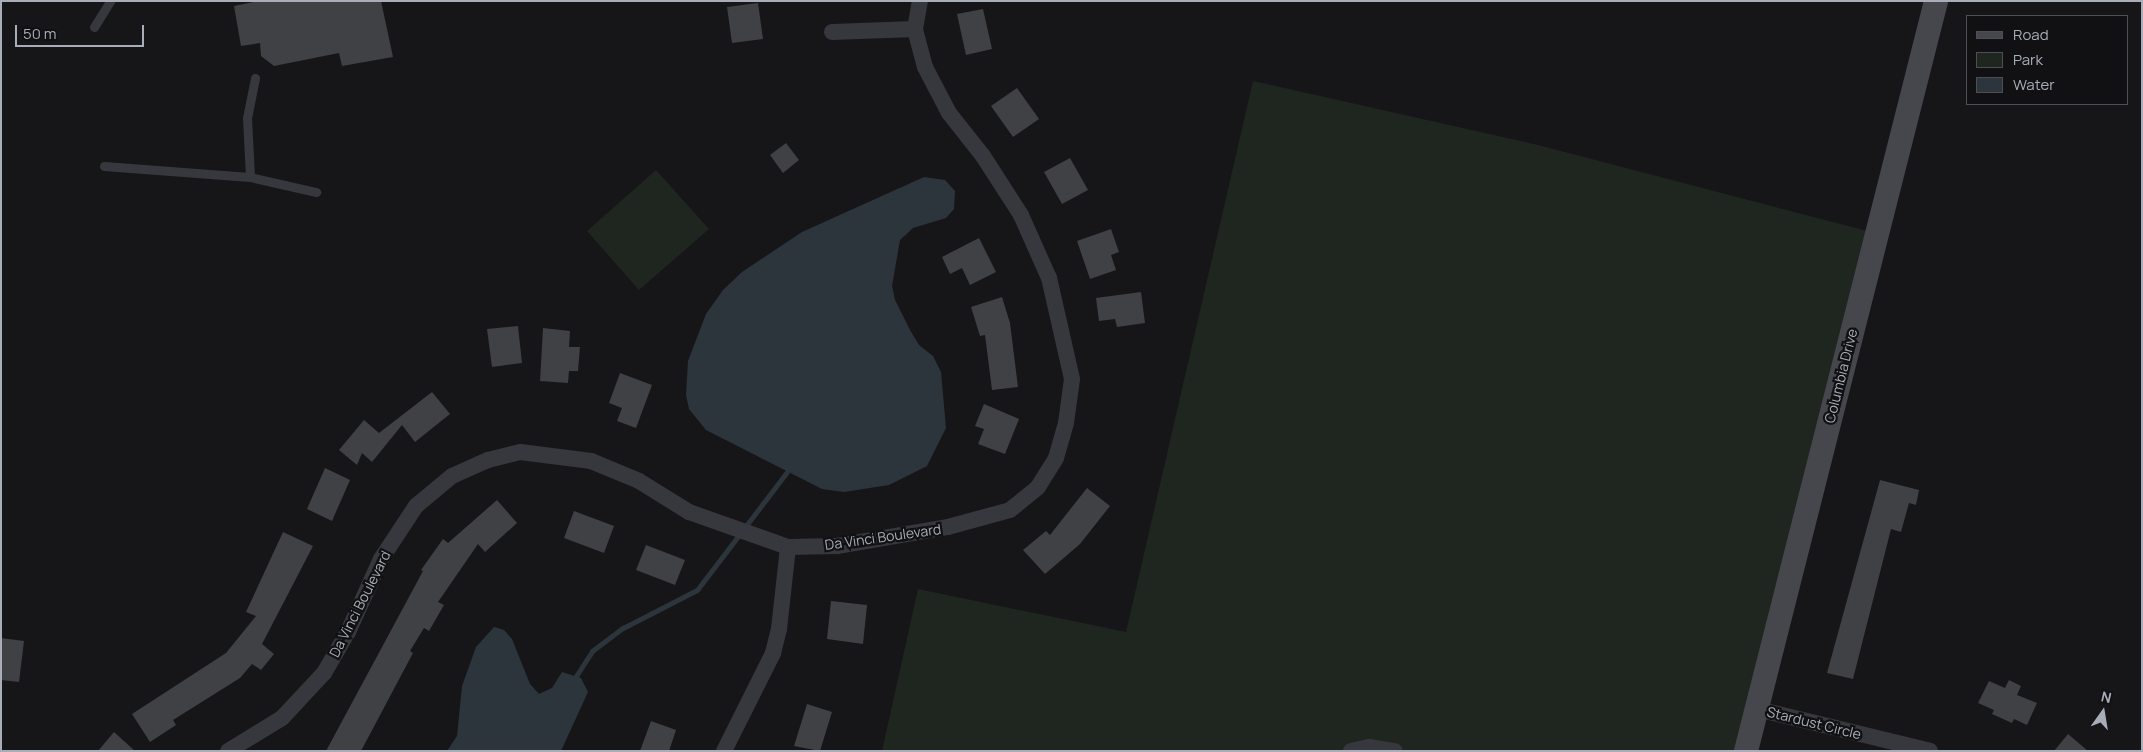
<!DOCTYPE html>
<html>
<head>
<meta charset="utf-8">
<style>
	body { margin:0 }
	#map { position:relative; width:2143px; height:752px; overflow:hidden; background:#161618; font-family:Manrope,sans-serif }
	div>[style] { position:absolute }
	.green>* { inset:0; background:#1e261f }
	.water>* { inset:0; background:#2c353c }
	.stream>* { height:5px; margin:-2.5px; padding:0 2.5px; transform-origin:2.5px; border-radius:2.5px; background:#2c353c }
	.building>* { inset:0; background:#404145 }
	.service>* { height:9px; margin:-4.5px; padding:0 4.5px; transform-origin:4.5px; border-radius:4.5px; background:#37383d }
	.minor>* { height:16px; margin:-8px; padding:0 8px; transform-origin:8px; border-radius:8px; background:#37383d }
	.secondary>* { height:24px; margin:-12px; padding:0 12px; transform-origin:12px; border-radius:12px; background:#45474d }
	span { translate:-50% -50%; white-space:nowrap; text-align:center; line-height:1.15; -webkit-text-stroke:4.5px #111113; paint-order:stroke }
	.street-label { font-size:14px; color:#a8adb8 }
	.frame { position:absolute; inset:0; border:2px solid #a8adb8; pointer-events:none }
	.legend { position:absolute; left:1966px; top:15px; width:162px; height:90px; box-sizing:border-box; background:#111113; border:1px solid #4d4f55; margin:0; padding:6px 9px; list-style:none; font-size:15px; color:#a8adb8 }
	.legend li { display:flex; align-items:center; gap:10px; height:25px }
	.legend b { width:25px; border:1px solid #4d4f55 }
	.north { position:absolute; left:2078px; top:687px; width:50px; height:50px; -webkit-text-stroke:4px #111113; paint-order:stroke; rotate:13deg; font-size:14px; font-weight:700; line-height:20px; text-align:center; color:#a8adb8 }
	.north::after { content:''; display:block; margin:auto; width:18px; height:22px; background:#a8adb8; clip-path:polygon(50% 0,100% 100%,50% 72%,0 100%) }
	.scale { position:absolute; left:15px; top:25px; width:129px; height:22px; box-sizing:border-box; border:2px solid #a8adb8; border-top:0; padding-left:6px; font-size:15px; line-height:18px; white-space:nowrap; color:#a8adb8; -webkit-text-stroke:4px #111113; paint-order:stroke }
</style>
</head>
<body>
<div id="map">
	<div class="green">
		<div style="clip-path:polygon(1253px 81px,1538px 145px,1875px 233px,1739px 751px,882px 751px,918px 589px,1126px 632px)"></div>
		<div style="clip-path:polygon(656px 170px,709px 229px,639px 290px,587px 231px)"></div>
	</div>
	<div class="water">
		<div style="clip-path:polygon(924px 177px,945px 180px,955px 191px,954px 209px,946px 218px,913px 228px,900px 240px,892px 286px,895px 300px,910px 330px,919px 345px,933px 356px,941px 372px,946px 428px,927px 466px,889px 485px,844px 492px,822px 489px,706px 430px,689px 409px,686px 395px,688px 361px,706px 314px,723px 290px,742px 272px,802px 232px)"></div>
		<div style="clip-path:polygon(494px 627px,504px 630px,512px 639px,530px 684px,539px 694px,552px 688px,562px 672px,581px 678px,588px 692px,561px 751px,447px 751px,457px 736px,462px 686px,476px 647px)"></div>
	</div>
	<div class="stream">
		<div style="left:576px;top:676px;width:30px;rotate:-57deg"></div>
		<div style="left:592px;top:651px;width:39px;rotate:-37deg"></div>
		<div style="left:623px;top:628px;width:83px;rotate:-27.2deg"></div>
		<div style="left:697px;top:590px;width:148px;rotate:-52.7deg"></div>
	</div>
	<div class="building">
		<div style="clip-path:polygon(259px 1px,381px 1px,393px 57px,342px 66px,339px 53px,274px 66px,261px 56px,260px 43px,241px 46px,234px 6px)"></div>
		<div style="clip-path:polygon(758px 3px,763px 39px,732px 43px,727px 7px)"></div>
		<div style="clip-path:polygon(983px 9px,992px 49px,966px 55px,957px 14px)"></div>
		<div style="clip-path:polygon(1017px 88px,1039px 119px,1013px 137px,991px 106px)"></div>
		<div style="clip-path:polygon(786px 143px,799px 160px,783px 173px,770px 155px)"></div>
		<div style="clip-path:polygon(1070px 158px,1088px 190px,1062px 204px,1044px 172px)"></div>
		<div style="clip-path:polygon(1111px 229px,1119px 252px,1111px 255px,1116px 270px,1090px 279px,1077px 241px)"></div>
		<div style="clip-path:polygon(979px 238px,996px 272px,970px 285px,962px 268px,950px 274px,942px 257px)"></div>
		<div style="clip-path:polygon(1141px 292px,1145px 323px,1117px 327px,1115px 319px,1099px 321px,1096px 298px)"></div>
		<div style="clip-path:polygon(1002px 297px,1010px 323px,1018px 387px,992px 390px,985px 335px,980px 336px,971px 307px)"></div>
		<div style="clip-path:polygon(518px 326px,522px 363px,492px 367px,487px 329px)"></div>
		<div style="clip-path:polygon(543px 328px,570px 331px,569px 347px,580px 347px,578px 371px,569px 371px,568px 383px,540px 381px)"></div>
		<div style="clip-path:polygon(620px 373px,652px 385px,636px 428px,617px 421px,622px 408px,609px 403px)"></div>
		<div style="clip-path:polygon(432px 392px,450px 414px,415px 442px,402px 425px,372px 462px,362px 453px,357px 465px,339px 450px,364px 420px,379px 433px)"></div>
		<div style="clip-path:polygon(984px 404px,1019px 419px,1005px 454px,978px 444px,984px 429px,975px 426px)"></div>
		<div style="clip-path:polygon(325px 468px,350px 480px,332px 521px,307px 509px)"></div>
		<div style="clip-path:polygon(1880px 480px,1919px 490px,1916px 505px,1909px 503px,1901px 532px,1891px 529px,1853px 679px,1827px 673px)"></div>
		<div style="clip-path:polygon(1087px 488px,1110px 506px,1080px 544px,1045px 574px,1023px 550px,1046px 531px,1050px 535px)"></div>
		<div style="clip-path:polygon(497px 500px,517px 523px,485px 552px,478px 544px,438px 602px,444px 605px,429px 631px,424px 628px,410px 651px,413px 653px,361px 751px,326px 751px,423px 571px,421px 570px,443px 539px,448px 543px)"></div>
		<div style="clip-path:polygon(574px 511px,614px 526px,604px 553px,564px 538px)"></div>
		<div style="clip-path:polygon(283px 532px,313px 546px,262px 644px,274px 654px,261px 670px,252px 664px,240px 678px,173px 720px,176px 725px,150px 742px,132px 714px,226px 653px,256px 616px,246px 612px)"></div>
		<div style="clip-path:polygon(646px 545px,685px 560px,675px 585px,636px 570px)"></div>
		<div style="clip-path:polygon(831px 601px,867px 605px,863px 644px,827px 639px)"></div>
		<div style="clip-path:polygon(1px 638px,24px 641px,19px 682px,1px 680px)"></div>
		<div style="clip-path:polygon(2009px 680px,2021px 686px,2017px 695px,2037px 703px,2027px 725px,2014px 719px,2012px 723px,1992px 714px,1994px 710px,1978px 703px,1989px 681px,2005px 688px)"></div>
		<div style="clip-path:polygon(807px 704px,832px 712px,820px 751px,794px 746px)"></div>
		<div style="clip-path:polygon(651px 721px,676px 730px,669px 751px,640px 751px)"></div>
		<div style="clip-path:polygon(114px 732px,135px 751px,98px 751px)"></div>
		<div style="clip-path:polygon(2068px 734px,2088px 751px,2054px 751px)"></div>
	</div>
	<div class="service">
		<div style="left:94px;top:27px;width:31px;rotate:-58deg"></div>
		<div style="left:104px;top:166px;width:146px;rotate:4.3deg"></div>
		<div style="left:250px;top:177px;width:68px;rotate:12.8deg"></div>
		<div style="left:250px;top:177px;width:59px;rotate:-92.9deg"></div>
		<div style="left:247px;top:118px;width:41px;rotate:-78.7deg"></div>
	</div>
	<div class="minor">
		<div style="left:832px;top:32px;width:83px;rotate:-2.1deg"></div>
		<div style="left:1757px;top:709px;width:178px;rotate:13.6deg"></div>
		<div style="left:228px;top:751px;width:63px;rotate:-31.4deg"></div>
		<div style="left:282px;top:718px;width:62px;rotate:-47deg"></div>
		<div style="left:324px;top:673px;width:48px;rotate:-59.7deg"></div>
		<div style="left:348px;top:632px;width:80px;rotate:-65.7deg"></div>
		<div style="left:381px;top:559px;width:64px;rotate:-56.6deg"></div>
		<div style="left:416px;top:506px;width:47px;rotate:-39.8deg"></div>
		<div style="left:452px;top:476px;width:39px;rotate:-24deg"></div>
		<div style="left:488px;top:460px;width:33px;rotate:-14deg"></div>
		<div style="left:520px;top:452px;width:72px;rotate:7.2deg"></div>
		<div style="left:591px;top:461px;width:52px;rotate:22.6deg"></div>
		<div style="left:639px;top:481px;width:59px;rotate:31.8deg"></div>
		<div style="left:689px;top:512px;width:105px;rotate:19.5deg"></div>
		<div style="left:788px;top:547px;width:49px;rotate:-1.2deg"></div>
		<div style="left:837px;top:546px;width:113px;rotate:-9.7deg"></div>
		<div style="left:948px;top:527px;width:64px;rotate:-15.3deg"></div>
		<div style="left:1010px;top:510px;width:36px;rotate:-39deg"></div>
		<div style="left:1038px;top:487px;width:34px;rotate:-58deg"></div>
		<div style="left:1056px;top:458px;width:36px;rotate:-74deg"></div>
		<div style="left:1066px;top:423px;width:44px;rotate:-82.2deg"></div>
		<div style="left:1072px;top:379px;width:104px;rotate:-102.8deg"></div>
		<div style="left:1049px;top:278px;width:69px;rotate:-114deg"></div>
		<div style="left:1021px;top:215px;width:70px;rotate:-122.8deg"></div>
		<div style="left:983px;top:156px;width:55px;rotate:-128.3deg"></div>
		<div style="left:949px;top:113px;width:52px;rotate:-117.6deg"></div>
		<div style="left:925px;top:67px;width:39px;rotate:-105deg"></div>
		<div style="left:915px;top:29px;width:28px;rotate:-80deg"></div>
		<div style="left:724px;top:751px;width:110px;rotate:-63.4deg"></div>
		<div style="left:773px;top:653px;width:25px;rotate:-76deg"></div>
		<div style="left:779px;top:629px;width:82px;rotate:-83.7deg"></div>
		<div style="left:1351px;top:751px;width:18px;rotate:-13deg"></div>
		<div style="left:1369px;top:747px;width:26px;rotate:9deg"></div>
	</div>
	<div class="secondary">
		<div style="left:1746px;top:751px;width:774px;rotate:-75.78deg"></div>
	</div>
	<div class="street-label">
		<span style="left:1841px;top:376px;rotate:-76deg">Columbia Drive</span>
		<span style="left:883px;top:537px;rotate:-8deg">Da Vinci Boulevard</span>
		<span style="left:360px;top:604px;rotate:-63deg">Da Vinci Boulevard</span>
		<span style="left:1814px;top:723px;rotate:14deg">Stardust Circle</span>
	</div>
	<div class="frame"></div>
	<ul class="legend">
	<li><b style="height:6px;background:#45474d"></b>Road</li>
	<li><b style="height:14px;background:#1e261f"></b>Park</li>
	<li><b style="height:14px;background:#2c353c"></b>Water</li>
	</ul>
	<div class="north">N</div>
	<div class="scale">50 m</div>
</div>
</body>
</html>
